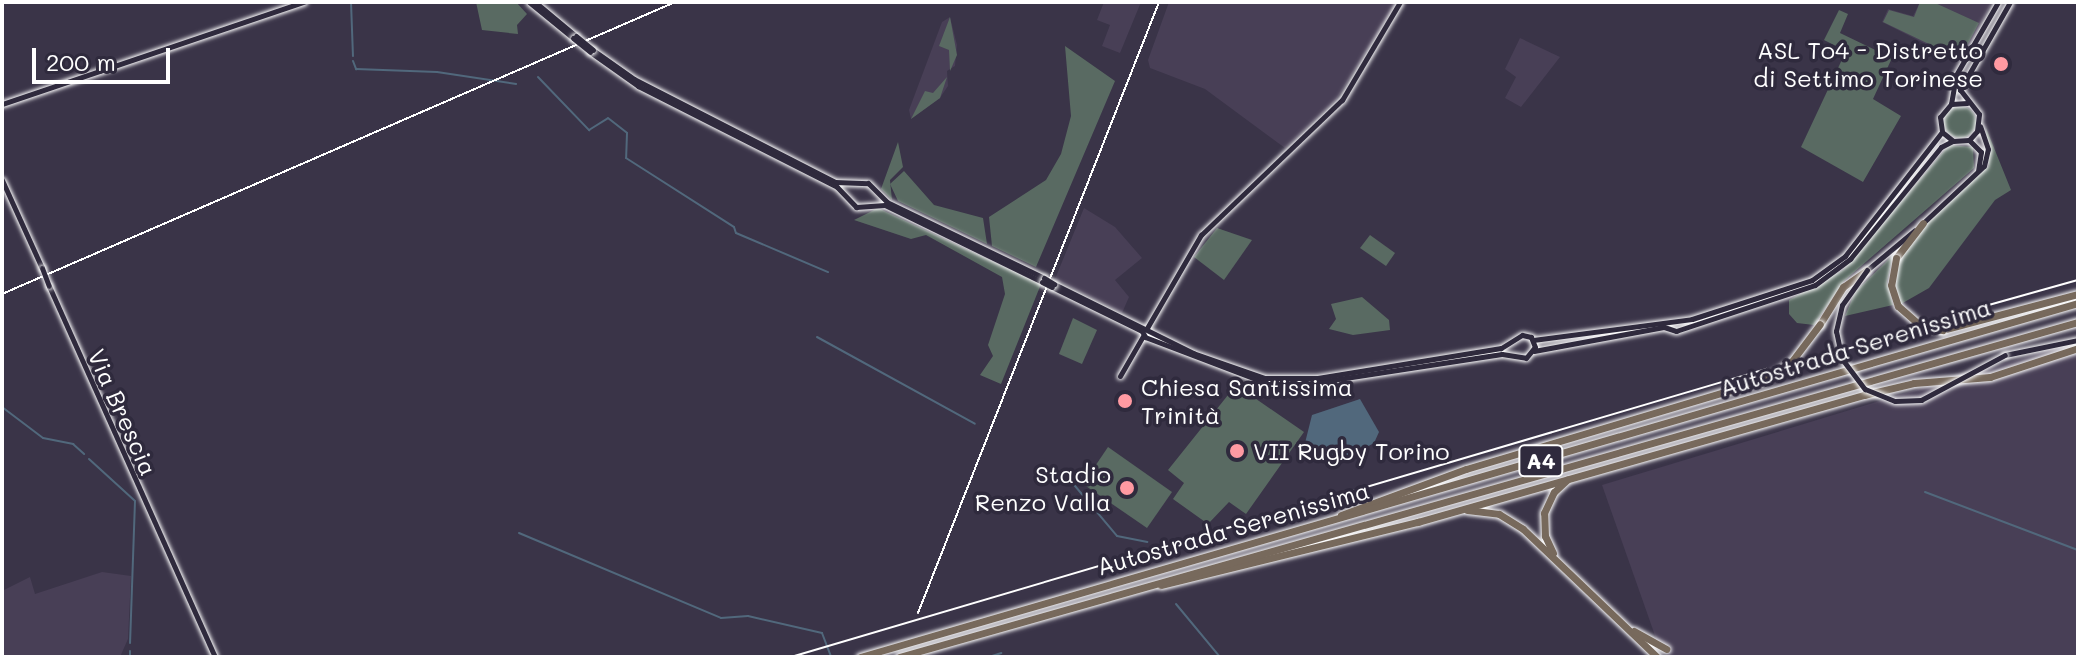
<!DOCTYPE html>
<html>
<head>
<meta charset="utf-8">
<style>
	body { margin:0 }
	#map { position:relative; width:2080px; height:659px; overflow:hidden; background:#3a3448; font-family:Mali,sans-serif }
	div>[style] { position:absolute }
	.built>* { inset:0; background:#483f56 }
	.green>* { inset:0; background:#596a62 }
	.round { border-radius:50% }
	.water>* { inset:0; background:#51687c }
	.stream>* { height:2px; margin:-1px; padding:0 1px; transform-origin:1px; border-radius:1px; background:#51687c }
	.roads { filter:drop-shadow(0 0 2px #fff) drop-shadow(0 0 2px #fff) }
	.tertiary>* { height:5px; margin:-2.5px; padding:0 2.5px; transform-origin:2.5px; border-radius:2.5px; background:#2f2a3d }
	.secondary>* { height:5px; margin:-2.5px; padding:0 2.5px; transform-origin:2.5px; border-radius:2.5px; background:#2f2a3d }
	.motorway>* { height:7px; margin:-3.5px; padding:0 3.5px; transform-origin:3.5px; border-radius:3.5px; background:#77695c }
	.rail>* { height:2px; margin:-1px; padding:0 1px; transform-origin:1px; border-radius:1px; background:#fff }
	.bridges { filter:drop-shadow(0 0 2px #fff) drop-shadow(0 0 2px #fff) }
	.secondary-bridge>* { height:5px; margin:-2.5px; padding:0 2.5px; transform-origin:2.5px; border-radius:2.5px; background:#2f2a3d }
	.motorway-bridge>* { height:7px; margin:-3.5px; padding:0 3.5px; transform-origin:3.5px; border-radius:3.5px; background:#77695c }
	.dots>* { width:22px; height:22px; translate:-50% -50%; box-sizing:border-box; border:4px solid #2f2a3d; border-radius:50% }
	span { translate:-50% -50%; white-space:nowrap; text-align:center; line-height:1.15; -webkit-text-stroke:7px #2f2a3d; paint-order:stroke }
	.shield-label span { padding:2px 6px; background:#2f2a3d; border:2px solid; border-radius:6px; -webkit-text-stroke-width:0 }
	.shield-label { font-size:22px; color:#fff; font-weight:700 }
	.poi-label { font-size:24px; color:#fff }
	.right { translate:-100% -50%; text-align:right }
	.left { translate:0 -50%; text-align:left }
	.street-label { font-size:24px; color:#fff }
	.frame { position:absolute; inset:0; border:4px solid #fff; pointer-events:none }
	.scale { position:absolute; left:32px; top:48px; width:138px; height:36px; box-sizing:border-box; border:4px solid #fff; border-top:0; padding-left:10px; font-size:24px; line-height:28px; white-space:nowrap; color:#fff; -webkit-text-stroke:6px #2f2a3d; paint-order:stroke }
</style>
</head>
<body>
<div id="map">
	<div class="built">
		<div style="clip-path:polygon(1104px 2px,1141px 2px,1120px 53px,1102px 46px,1110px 25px,1097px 20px)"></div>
		<div style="clip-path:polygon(1169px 2px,1397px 2px,1336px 100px,1285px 148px,1205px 89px,1150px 68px,1148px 60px)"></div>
		<div style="clip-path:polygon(1920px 2px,1992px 2px,1961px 62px,1882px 22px,1888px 9px,1913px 16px)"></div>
		<div style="clip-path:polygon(950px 17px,957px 45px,955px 66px,947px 71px,948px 86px,940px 98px,911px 119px,909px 110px,942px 22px)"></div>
		<div style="clip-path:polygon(1520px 38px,1560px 57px,1521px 107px,1505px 98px,1516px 77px,1505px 69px)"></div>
		<div style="clip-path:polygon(1084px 208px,1115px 227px,1142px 258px,1115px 280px,1129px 297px,1122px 313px,1055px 279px)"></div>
		<div style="clip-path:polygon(2078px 341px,2078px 657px,1671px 657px,1658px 644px,1602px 485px)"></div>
		<div style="clip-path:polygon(102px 572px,131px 576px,128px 639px,120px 657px,2px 657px,2px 591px,30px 577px,35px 594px)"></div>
	</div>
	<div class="green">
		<div style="clip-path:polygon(476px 2px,516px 2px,527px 14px,517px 25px,518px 34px,482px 30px)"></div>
		<div style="clip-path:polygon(1920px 2px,1933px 2px,1979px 23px,1960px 59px,1883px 22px,1889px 10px,1914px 17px)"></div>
		<div style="clip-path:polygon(1839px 10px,1848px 14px,1840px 33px,1892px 58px,1873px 99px,1901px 116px,1863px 182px,1801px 147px,1846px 51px,1824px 40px)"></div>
		<div style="clip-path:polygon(950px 17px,957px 55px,950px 71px,949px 50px,939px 46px)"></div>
		<div style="clip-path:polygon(1065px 46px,1115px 81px,1036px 267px,992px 246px,989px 217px,1046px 180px,1061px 154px,1071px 116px)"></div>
		<div style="clip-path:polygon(947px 77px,940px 98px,911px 119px,925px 91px,933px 93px)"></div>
		<div class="round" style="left:1944px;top:106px;width:32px;height:32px"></div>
		<div style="clip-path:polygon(1986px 128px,2011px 190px,1995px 200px,1929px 288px,1901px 304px,1895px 285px,1900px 256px,1926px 223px,1989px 166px)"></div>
		<div style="clip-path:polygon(898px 142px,903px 167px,890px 180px,892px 200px,881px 189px)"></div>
		<div style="clip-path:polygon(1949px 145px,1973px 147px,1974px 168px,1844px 281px,1814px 325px,1797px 323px,1789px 314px,1789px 300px,1843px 270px)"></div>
		<div style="clip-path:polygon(904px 171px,934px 205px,983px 218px,987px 244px,898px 201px,890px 184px)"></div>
		<div style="clip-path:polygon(878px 208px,1041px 284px,1001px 384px,980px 375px,993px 356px,988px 345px,1005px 294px,1002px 277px,926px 235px,911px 239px,854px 220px)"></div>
		<div style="clip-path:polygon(1217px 228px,1252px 240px,1224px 280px,1194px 257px)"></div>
		<div style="clip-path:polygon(1370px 235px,1395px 253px,1386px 266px,1360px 248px)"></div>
		<div style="clip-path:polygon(1893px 255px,1887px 282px,1893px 305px,1845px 316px,1855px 292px)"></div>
		<div style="clip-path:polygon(1362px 297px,1389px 320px,1390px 330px,1353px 335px,1329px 329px,1336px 319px,1331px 304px)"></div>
		<div style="clip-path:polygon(1073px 318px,1097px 330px,1082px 364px,1059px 354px)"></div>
		<div style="clip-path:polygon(1236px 385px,1304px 432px,1246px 514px,1229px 502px,1208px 524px,1173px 499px,1184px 483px,1168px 470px)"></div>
		<div style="clip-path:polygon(1108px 447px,1172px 492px,1147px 528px,1083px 484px)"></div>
	</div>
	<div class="water">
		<div style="clip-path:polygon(1360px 399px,1379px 432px,1374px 443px,1339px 462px,1311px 456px,1305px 443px,1312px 415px)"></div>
	</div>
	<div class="stream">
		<div style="left:351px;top:2px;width:54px;rotate:87.9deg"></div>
		<div style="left:353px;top:61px;width:9px;rotate:69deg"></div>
		<div style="left:356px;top:69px;width:81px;rotate:2.1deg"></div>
		<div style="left:437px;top:72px;width:80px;rotate:8.6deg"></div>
		<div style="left:538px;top:77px;width:74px;rotate:46.1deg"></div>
		<div style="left:589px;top:130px;width:22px;rotate:-32deg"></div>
		<div style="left:608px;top:118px;width:24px;rotate:38deg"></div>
		<div style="left:627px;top:133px;width:25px;rotate:92deg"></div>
		<div style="left:626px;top:158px;width:128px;rotate:32.6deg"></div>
		<div style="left:734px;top:227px;width:6px;rotate:72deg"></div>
		<div style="left:736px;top:233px;width:100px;rotate:23deg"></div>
		<div style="left:817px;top:337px;width:180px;rotate:28.8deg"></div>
		<div style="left:2px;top:407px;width:51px;rotate:37.1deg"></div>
		<div style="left:43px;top:438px;width:31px;rotate:11deg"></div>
		<div style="left:73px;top:444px;width:15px;rotate:42deg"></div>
		<div style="left:89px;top:459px;width:62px;rotate:42.4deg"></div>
		<div style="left:135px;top:501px;width:142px;rotate:92deg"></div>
		<div style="left:1070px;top:480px;width:73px;rotate:50deg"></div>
		<div style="left:1117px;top:536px;width:31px;rotate:11deg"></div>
		<div style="left:1925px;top:492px;width:164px;rotate:20.8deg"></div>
		<div style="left:519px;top:533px;width:219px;rotate:22.8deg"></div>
		<div style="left:721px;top:618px;width:27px;rotate:-4deg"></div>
		<div style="left:748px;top:616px;width:76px;rotate:12.9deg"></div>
		<div style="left:822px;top:633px;width:26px;rotate:69deg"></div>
		<div style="left:1176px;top:604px;width:69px;rotate:50.3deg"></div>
		<div style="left:130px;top:657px;width:6px;rotate:-90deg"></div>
		<div style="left:989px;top:657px;width:13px;rotate:-18deg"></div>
	</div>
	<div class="roads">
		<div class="tertiary">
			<div style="left:1147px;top:328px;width:108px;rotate:-59.9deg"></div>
			<div style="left:1201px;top:235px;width:195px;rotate:-43.8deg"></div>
			<div style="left:1342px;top:100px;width:114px;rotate:-59.4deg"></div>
			<div style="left:1120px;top:376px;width:46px;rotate:-60.1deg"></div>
		</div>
		<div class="secondary">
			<div style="left:529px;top:2px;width:57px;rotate:39.3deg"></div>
			<div style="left:535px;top:2px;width:53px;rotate:39.7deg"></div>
			<div style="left:593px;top:50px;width:50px;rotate:35.3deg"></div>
			<div style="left:634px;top:79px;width:226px;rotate:27.1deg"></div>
			<div style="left:835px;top:182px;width:33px;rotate:2deg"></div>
			<div style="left:868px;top:183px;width:27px;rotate:45deg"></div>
			<div style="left:887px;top:202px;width:174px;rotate:25.8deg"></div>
			<div style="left:590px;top:52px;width:59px;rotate:35.3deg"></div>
			<div style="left:638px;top:86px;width:223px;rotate:26.9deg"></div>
			<div style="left:837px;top:187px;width:28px;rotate:46deg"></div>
			<div style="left:856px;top:207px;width:29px;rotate:-4deg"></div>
			<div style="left:885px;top:205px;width:175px;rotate:26.1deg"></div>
			<div style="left:1967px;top:103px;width:16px;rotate:176deg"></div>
			<div style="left:1951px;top:104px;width:17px;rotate:130deg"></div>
			<div style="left:1940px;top:117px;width:15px;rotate:82deg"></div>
			<div style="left:1942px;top:132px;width:14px;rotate:39deg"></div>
			<div style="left:1953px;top:141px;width:16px;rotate:-4deg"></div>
			<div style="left:1969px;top:140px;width:12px;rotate:-48deg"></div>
			<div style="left:1977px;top:131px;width:17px;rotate:-83deg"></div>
			<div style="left:1979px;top:114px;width:31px;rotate:-128deg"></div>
			<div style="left:1960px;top:90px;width:101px;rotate:-60.4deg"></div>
			<div style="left:2px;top:104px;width:319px;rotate:-18.7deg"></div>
			<div style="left:1951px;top:104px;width:29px;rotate:-80deg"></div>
			<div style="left:1956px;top:75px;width:84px;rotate:-60.1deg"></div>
			<div style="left:1969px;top:140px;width:17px;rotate:45deg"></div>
			<div style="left:1981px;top:152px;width:18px;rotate:99deg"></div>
			<div style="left:2px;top:180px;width:97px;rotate:65.6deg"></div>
			<div style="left:1923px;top:223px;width:83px;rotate:-43.1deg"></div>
			<div style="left:1984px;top:166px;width:17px;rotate:-77deg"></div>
			<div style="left:1988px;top:149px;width:24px;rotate:-109deg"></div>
			<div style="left:1867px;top:270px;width:62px;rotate:-39.8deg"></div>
			<div style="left:49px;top:286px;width:406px;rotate:65.9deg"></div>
			<div style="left:1052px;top:287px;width:100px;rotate:26.1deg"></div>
			<div style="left:1142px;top:331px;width:7px;rotate:63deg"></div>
			<div style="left:1145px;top:337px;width:133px;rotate:20.8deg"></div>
			<div style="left:1269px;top:384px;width:37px"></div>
			<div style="left:1306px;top:384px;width:198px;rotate:-8.7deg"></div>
			<div style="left:1502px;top:354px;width:24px;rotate:9deg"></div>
			<div style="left:1526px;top:358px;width:14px;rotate:-51deg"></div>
			<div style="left:1535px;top:347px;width:11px;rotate:-112deg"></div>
			<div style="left:1531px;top:337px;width:9px;rotate:-167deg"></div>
			<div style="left:1522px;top:335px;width:25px;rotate:148deg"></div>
			<div style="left:1501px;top:348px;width:186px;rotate:170.7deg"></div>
			<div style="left:1317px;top:378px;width:52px;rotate:180deg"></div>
			<div style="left:1265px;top:378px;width:76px;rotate:-160.9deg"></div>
			<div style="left:1193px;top:353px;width:155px;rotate:-153.6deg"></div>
			<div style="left:1533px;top:340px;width:160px;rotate:-7.5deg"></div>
			<div style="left:1692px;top:319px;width:126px;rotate:-18deg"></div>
			<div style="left:1812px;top:280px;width:41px;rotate:-36deg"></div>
			<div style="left:1845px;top:256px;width:157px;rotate:-52deg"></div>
			<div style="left:1534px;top:351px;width:132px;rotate:-10.5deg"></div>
			<div style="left:1664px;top:327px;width:13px;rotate:18deg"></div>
			<div style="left:1676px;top:331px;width:146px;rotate:-18.3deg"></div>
			<div style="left:1815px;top:285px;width:44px;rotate:-36.6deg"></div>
			<div style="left:1850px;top:259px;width:144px;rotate:-50.9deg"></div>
			<div style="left:1941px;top:147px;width:13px;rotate:-27deg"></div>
			<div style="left:2005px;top:355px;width:75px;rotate:-11.6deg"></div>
		</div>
		<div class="motorway">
			<div style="left:1896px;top:258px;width:44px;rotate:-52.4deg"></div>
			<div style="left:1820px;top:324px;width:44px;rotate:-58.1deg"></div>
			<div style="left:1843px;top:287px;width:29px;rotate:-35deg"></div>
			<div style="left:1942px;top:330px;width:141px;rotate:-14.8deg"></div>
			<div style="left:1467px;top:510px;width:32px;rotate:7deg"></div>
			<div style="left:1499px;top:514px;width:28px;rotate:32deg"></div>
			<div style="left:1523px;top:529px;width:185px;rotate:43.7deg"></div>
			<div style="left:1341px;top:515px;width:133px;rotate:-20.2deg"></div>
			<div style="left:1466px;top:469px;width:312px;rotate:-16.6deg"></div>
			<div style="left:1553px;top:553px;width:19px;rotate:-115deg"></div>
			<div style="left:1545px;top:536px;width:23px;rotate:-92deg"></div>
			<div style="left:1544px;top:513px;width:23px;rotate:-65deg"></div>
			<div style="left:1554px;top:492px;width:18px;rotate:-43deg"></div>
			<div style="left:1161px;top:585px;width:265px;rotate:-13.8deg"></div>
			<div style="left:1418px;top:522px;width:464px;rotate:-15.9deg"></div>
			<div style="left:1864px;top:395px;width:51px;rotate:-13.5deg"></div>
			<div style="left:1914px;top:383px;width:76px;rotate:-4.5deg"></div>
			<div style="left:1990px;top:377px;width:93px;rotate:-18.2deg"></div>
			<div style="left:1634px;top:631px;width:37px;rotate:29deg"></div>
			<div style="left:860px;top:657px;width:1268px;rotate:-16.21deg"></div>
			<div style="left:899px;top:657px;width:1226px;rotate:-15.86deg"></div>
		</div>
	</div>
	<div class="rail">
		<div style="left:2px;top:294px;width:734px;rotate:-23.45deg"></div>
		<div style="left:1939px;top:319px;width:144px;rotate:-15.7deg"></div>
		<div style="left:1804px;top:361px;width:114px;rotate:-15.7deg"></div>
		<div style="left:918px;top:613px;width:657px;rotate:-68.47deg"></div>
		<div style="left:791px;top:657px;width:1017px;rotate:-16.46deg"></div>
	</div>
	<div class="bridges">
		<div class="secondary-bridge">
			<div style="left:576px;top:36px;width:22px;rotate:39deg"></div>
			<div style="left:573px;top:38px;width:22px;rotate:39deg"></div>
			<div style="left:42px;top:268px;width:19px;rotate:69deg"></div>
			<div style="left:1867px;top:270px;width:43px;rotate:125.5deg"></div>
			<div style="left:1842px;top:305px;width:27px;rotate:103deg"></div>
			<div style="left:1836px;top:331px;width:29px;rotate:78deg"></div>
			<div style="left:1842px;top:359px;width:38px;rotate:53deg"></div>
			<div style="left:1865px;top:389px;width:32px;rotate:22deg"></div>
			<div style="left:1895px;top:401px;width:26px;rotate:-2deg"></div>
			<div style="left:1921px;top:400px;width:95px;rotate:-28.2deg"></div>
			<div style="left:1044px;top:278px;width:12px;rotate:31deg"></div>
			<div style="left:1042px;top:282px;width:11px;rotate:27deg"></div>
		</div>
		<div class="motorway-bridge">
			<div style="left:1896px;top:258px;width:27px;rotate:100deg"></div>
			<div style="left:1891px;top:285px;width:22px;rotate:72deg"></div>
			<div style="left:1898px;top:306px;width:29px;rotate:41deg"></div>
			<div style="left:1920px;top:325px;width:23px;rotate:13deg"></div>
			<div style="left:1765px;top:380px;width:33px;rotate:-35deg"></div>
			<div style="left:1792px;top:361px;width:46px;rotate:-52.9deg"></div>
		</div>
	</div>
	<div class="dots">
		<div style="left:2001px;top:64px;background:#ff9aa2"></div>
		<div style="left:1125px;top:401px;background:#ff9aa2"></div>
		<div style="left:1237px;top:451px;background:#ff9aa2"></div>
		<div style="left:1127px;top:488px;background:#ff9aa2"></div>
	</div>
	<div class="shield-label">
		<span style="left:1541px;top:461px">A4</span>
	</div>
	<div class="poi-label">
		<span class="right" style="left:1983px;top:64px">ASL To4 - Distretto<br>di Settimo Torinese</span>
		<span class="left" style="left:1141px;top:401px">Chiesa Santissima<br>Trinità</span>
		<span class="left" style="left:1253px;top:451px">VII Rugby Torino</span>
		<span class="right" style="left:1111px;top:488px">Stadio<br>Renzo Valla</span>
	</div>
	<div class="street-label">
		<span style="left:1855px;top:347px;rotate:-17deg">Autostrada Serenissima</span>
		<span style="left:123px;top:412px;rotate:66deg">Via Brescia</span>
		<span style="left:1233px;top:528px;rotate:-16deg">Autostrada Serenissima</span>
	</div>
	<div class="frame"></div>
	<div class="scale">200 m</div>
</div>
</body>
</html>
